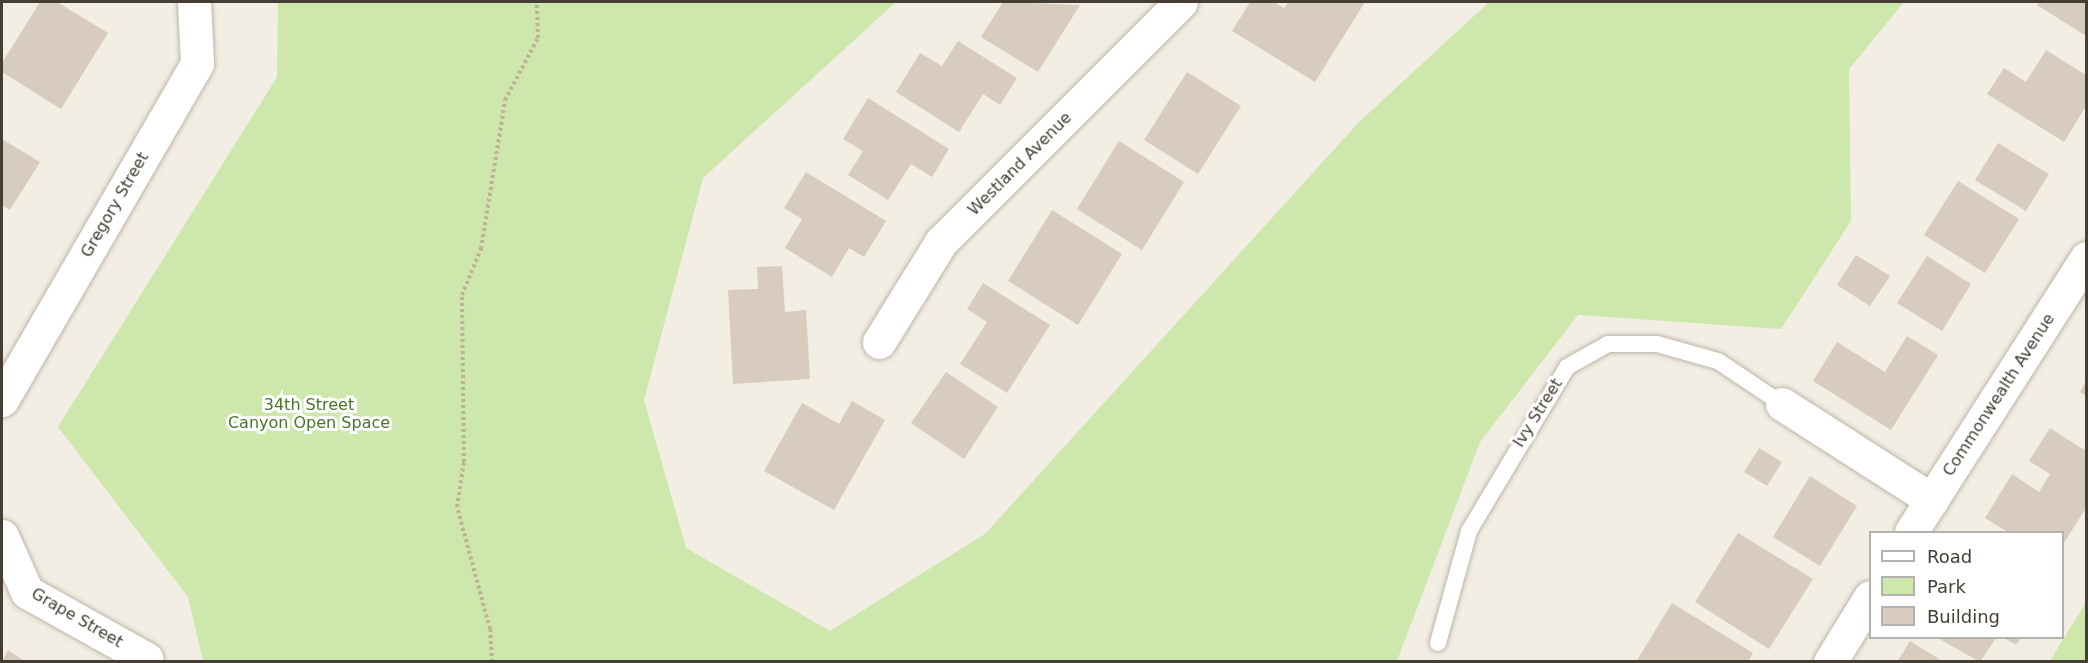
<!DOCTYPE html>
<html>
<head>
<meta charset="utf-8">
<style>
	body { margin:0 }
	#map { position:relative; width:2088px; height:663px; overflow:hidden; background:#f2eee4; font-family:"DejaVu Sans",sans-serif }
	div>[style] { position:absolute }
	.green>* { inset:0; background:#cde7ac }
	.building>* { inset:0; background:#d7ccbd }
	.path>* { height:4px; margin-top:-2px; transform-origin:0; background:repeating-linear-gradient(90deg,#bfb198 0 3px,transparent 0 6px) }
	.roads { filter:drop-shadow(0 0 2px #bdb6a7) drop-shadow(0 0 2px #bdb6a7) }
	.service>* { height:16px; margin:-8px; padding:0 8px; transform-origin:8px; border-radius:8px; background:#fff }
	.minor>* { height:33px; margin:-16.5px; padding:0 16.5px; transform-origin:16.5px; border-radius:16.5px; background:#fff }
	span { translate:-50% -50%; white-space:nowrap; text-align:center; line-height:1.15; -webkit-text-stroke:6px #fff; paint-order:stroke }
	.street-label { font-size:16px; color:#443e34 }
	.park-label { font-size:16px; color:#457628 }
	.frame { position:absolute; inset:0; border:3px solid #443e34; pointer-events:none }
	.legend { position:absolute; left:1869px; top:531px; width:195px; height:108px; box-sizing:border-box; background:#fff; border:2px solid #b4b2ae; margin:0; padding:8px 10px; list-style:none; font-size:18px; color:#443e34 }
	.legend li { display:flex; align-items:center; gap:12px; height:30px }
	.legend b { width:30px; border:2px solid #b4b2ae }
</style>
</head>
<body>
<div id="map">
	<div class="green">
		<div style="clip-path:polygon(278px 2px,896px 2px,703px 178px,644px 400px,686px 548px,830px 631px,985px 534px,1359px 122px,1489px 2px,1904px 2px,1849px 69px,1851px 221px,1781px 329px,1578px 315px,1480px 442px,1397px 661px,203px 661px,188px 597px,58px 427px,277px 77px)"></div>
		<div style="clip-path:polygon(2086px 602px,2086px 661px,2050px 661px)"></div>
	</div>
	<div class="building">
		<div style="clip-path:polygon(40px 2px,57px 2px,108px 33px,61px 109px,2px 72px,2px 63px)"></div>
		<div style="clip-path:polygon(1003px 2px,1080px 5px,1038px 72px,981px 37px)"></div>
		<div style="clip-path:polygon(1250px 2px,1274px 2px,1284px 8px,1288px 2px,1365px 2px,1315px 82px,1232px 31px)"></div>
		<div style="clip-path:polygon(2039px 2px,2086px 2px,2086px 36px,2037px 5px)"></div>
		<div style="clip-path:polygon(958px 41px,1017px 78px,1000px 105px,983px 94px,959px 132px,896px 92px,920px 53px,942px 66px)"></div>
		<div style="clip-path:polygon(2046px 50px,2086px 75px,2086px 106px,2064px 142px,1987px 94px,2004px 68px,2026px 82px)"></div>
		<div style="clip-path:polygon(1187px 72px,1241px 106px,1198px 174px,1144px 140px)"></div>
		<div style="clip-path:polygon(868px 98px,949px 149px,932px 177px,911px 164px,888px 200px,848px 175px,863px 151px,843px 139px)"></div>
		<div style="clip-path:polygon(2px 139px,40px 162px,10px 210px,2px 205px)"></div>
		<div style="clip-path:polygon(1119px 141px,1184px 182px,1142px 250px,1077px 209px)"></div>
		<div style="clip-path:polygon(1998px 143px,2049px 174px,2026px 211px,1975px 180px)"></div>
		<div style="clip-path:polygon(806px 172px,886px 221px,864px 257px,849px 248px,832px 277px,785px 248px,802px 219px,784px 208px)"></div>
		<div style="clip-path:polygon(1958px 181px,2019px 219px,1985px 273px,1924px 235px)"></div>
		<div style="clip-path:polygon(1052px 210px,1122px 254px,1078px 325px,1008px 281px)"></div>
		<div style="clip-path:polygon(1856px 255px,1890px 276px,1870px 306px,1837px 285px)"></div>
		<div style="clip-path:polygon(1927px 256px,1971px 284px,1942px 331px,1897px 303px)"></div>
		<div style="clip-path:polygon(782px 266px,785px 312px,806px 310px,810px 379px,733px 384px,728px 290px,758px 289px,757px 267px)"></div>
		<div style="clip-path:polygon(983px 283px,1050px 325px,1007px 393px,960px 364px,987px 322px,967px 309px)"></div>
		<div style="clip-path:polygon(1907px 336px,1938px 355px,1891px 430px,1813px 381px,1837px 342px,1885px 372px)"></div>
		<div style="clip-path:polygon(946px 372px,998px 407px,964px 459px,911px 423px)"></div>
		<div style="clip-path:polygon(2086px 381px,2086px 396px,2080px 392px)"></div>
		<div style="clip-path:polygon(852px 401px,885px 420px,834px 510px,764px 471px,802px 403px,839px 424px)"></div>
		<div style="clip-path:polygon(2050px 428px,2086px 451px,2086px 508px,2062px 546px,2062px 532px,2008px 532px,1985px 518px,2012px 474px,2039px 492px,2050px 474px,2029px 461px)"></div>
		<div style="clip-path:polygon(1759px 448px,1782px 462px,1767px 486px,1744px 472px)"></div>
		<div style="clip-path:polygon(1810px 476px,1857px 506px,1820px 566px,1773px 537px)"></div>
		<div style="clip-path:polygon(1738px 533px,1813px 579px,1769px 649px,1695px 602px)"></div>
		<div style="clip-path:polygon(1672px 603px,1753px 653px,1748px 662px,1636px 662px)"></div>
		<div style="clip-path:polygon(1938px 638px,1996px 638px,1980px 662px)"></div>
		<div style="clip-path:polygon(2004px 638px,2021px 638px,2016px 645px)"></div>
		<div style="clip-path:polygon(1910px 641px,1944px 662px,1897px 662px)"></div>
		<div style="clip-path:polygon(8px 650px,26px 662px,2px 662px)"></div>
	</div>
	<div class="path">
		<div style="left:492px;top:662px;width:33px;rotate:-93deg"></div>
		<div style="left:490px;top:629px;width:126px;rotate:-105.1deg"></div>
		<div style="left:457px;top:507px;width:46px;rotate:-81.2deg"></div>
		<div style="left:464px;top:462px;width:167px;rotate:-90.7deg"></div>
		<div style="left:462px;top:295px;width:50px;rotate:-67.6deg"></div>
		<div style="left:481px;top:249px;width:151px;rotate:-80.8deg"></div>
		<div style="left:505px;top:100px;width:70px;rotate:-62deg"></div>
		<div style="left:538px;top:38px;width:36px;rotate:-92deg"></div>
	</div>
	<div class="roads">
		<div class="service">
			<div style="left:1438px;top:643px;width:116px;rotate:-74.5deg"></div>
			<div style="left:1469px;top:531px;width:191px;rotate:-59.1deg"></div>
			<div style="left:1567px;top:367px;width:47px;rotate:-29.3deg"></div>
			<div style="left:1608px;top:344px;width:49px"></div>
			<div style="left:1657px;top:344px;width:63px;rotate:15.6deg"></div>
			<div style="left:1718px;top:361px;width:77px;rotate:33.9deg"></div>
		</div>
		<div class="minor">
			<div style="left:879px;top:342px;width:118px;rotate:-58.2deg"></div>
			<div style="left:941px;top:242px;width:339px;rotate:-45deg"></div>
			<div style="left:2px;top:400px;width:389px;rotate:-59.9deg"></div>
			<div style="left:197px;top:63px;width:61px;rotate:-92.8deg"></div>
			<div style="left:1782px;top:404px;width:178px;rotate:32.6deg"></div>
			<div style="left:1911px;top:532px;width:325px;rotate:-57.4deg"></div>
			<div style="left:2px;top:536px;width:61px;rotate:65.9deg"></div>
			<div style="left:27px;top:592px;width:137px;rotate:29.2deg"></div>
			<div style="left:1830px;top:662px;width:76px;rotate:-58.4deg"></div>
		</div>
	</div>
	<div class="street-label">
		<span style="left:1020px;top:164px;rotate:-45deg">Westland Avenue</span>
		<span style="left:115px;top:205px;rotate:-60deg">Gregory Street</span>
		<span style="left:1999px;top:395px;rotate:-57deg">Commonwealth Avenue</span>
		<span style="left:1538px;top:413px;rotate:-58deg">Ivy Street</span>
		<span style="left:77px;top:618px;rotate:30deg">Grape Street</span>
	</div>
	<div class="park-label">
		<span style="left:309px;top:414px">34th Street<br>Canyon Open Space</span>
	</div>
	<div class="frame"></div>
	<ul class="legend">
	<li><b style="height:8px;background:#fff"></b>Road</li>
	<li><b style="height:16px;background:#cde7ac"></b>Park</li>
	<li><b style="height:16px;background:#d7ccbd"></b>Building</li>
	</ul>
</div>
</body>
</html>
